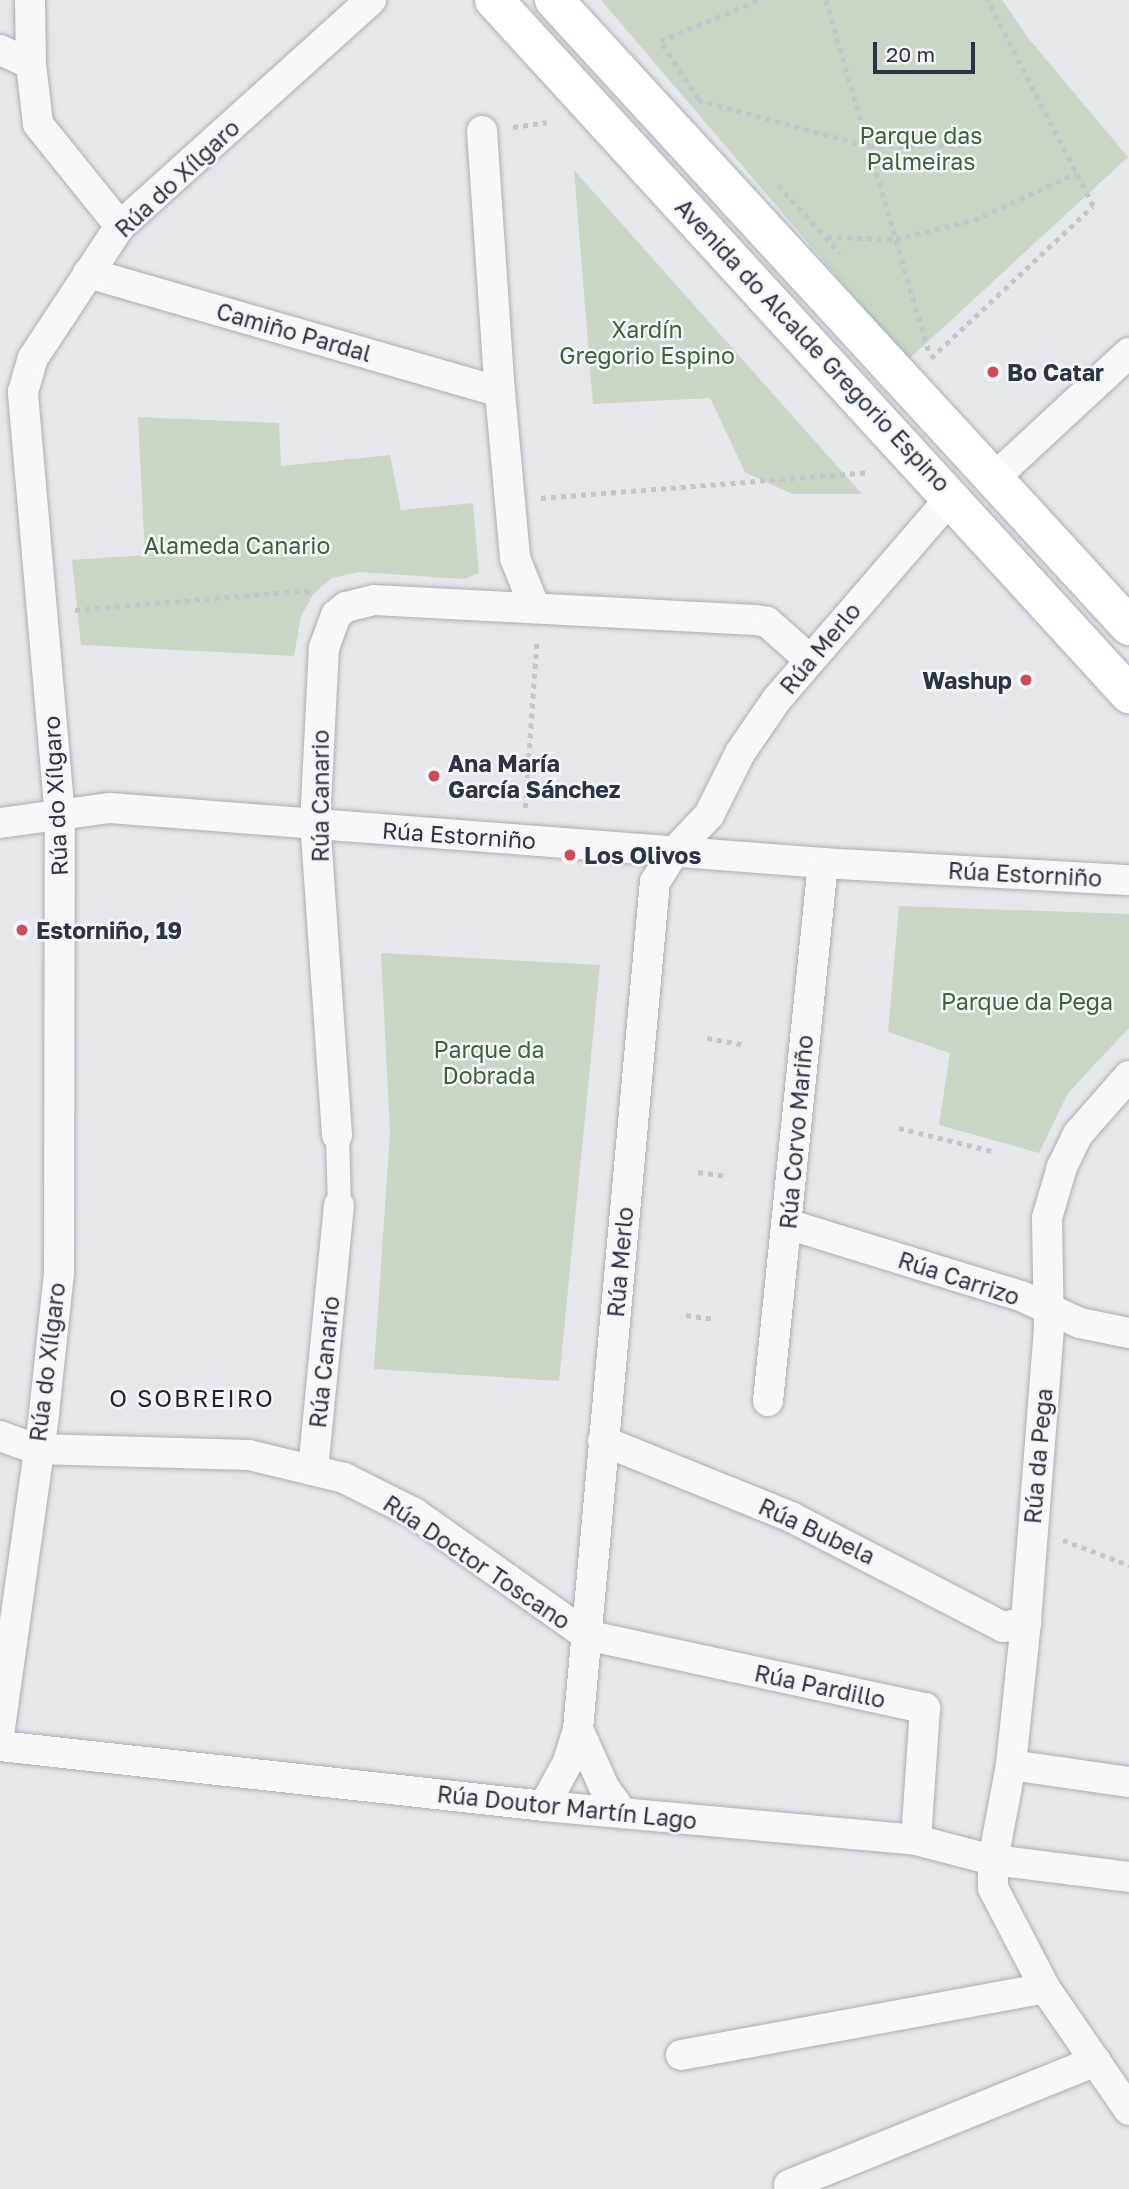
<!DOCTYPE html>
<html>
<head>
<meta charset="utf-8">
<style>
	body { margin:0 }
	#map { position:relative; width:1129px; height:2189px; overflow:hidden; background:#e4e7ec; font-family:"Golos Text",sans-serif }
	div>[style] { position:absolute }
	.green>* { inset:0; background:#c9d6c5 }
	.path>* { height:4.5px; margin-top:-2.25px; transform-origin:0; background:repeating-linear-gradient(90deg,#c2c5cb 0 5px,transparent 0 10px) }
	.roads { filter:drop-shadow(0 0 2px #a9aeb7) drop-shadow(0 0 2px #a9aeb7) }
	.pedestrian>* { height:23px; margin:-11.5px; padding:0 11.5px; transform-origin:11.5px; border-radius:11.5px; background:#f7f8fa }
	.minor>* { height:30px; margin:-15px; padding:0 15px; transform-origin:15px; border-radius:15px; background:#f7f8fa }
	.primary>* { height:38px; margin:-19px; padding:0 19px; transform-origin:19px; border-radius:19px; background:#fff }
	.dots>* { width:19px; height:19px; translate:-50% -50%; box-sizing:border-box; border:4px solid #f4f6f9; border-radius:50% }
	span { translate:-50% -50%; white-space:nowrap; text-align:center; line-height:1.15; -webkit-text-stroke:5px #f4f6f9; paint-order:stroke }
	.park-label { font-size:23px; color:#3f6138 }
	.street-label { font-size:23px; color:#2b3445 }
	.poi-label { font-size:23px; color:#2b3445; font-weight:700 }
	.left { translate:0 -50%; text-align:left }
	.right { translate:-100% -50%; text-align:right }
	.neighbourhood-label { font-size:24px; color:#1d2536; letter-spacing:2px }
	.scale { position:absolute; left:873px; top:42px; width:102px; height:32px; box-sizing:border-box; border:4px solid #2b3445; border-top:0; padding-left:9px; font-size:21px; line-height:24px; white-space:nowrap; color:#2b3445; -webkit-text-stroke:5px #f4f6f9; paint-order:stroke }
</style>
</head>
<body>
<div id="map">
	<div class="green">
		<div style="clip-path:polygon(601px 0,1002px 0,1029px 39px,1128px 157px,908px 360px)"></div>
		<div style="clip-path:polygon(574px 170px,862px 494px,792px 494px,745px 472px,710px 398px,593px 404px)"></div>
		<div style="clip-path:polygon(138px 417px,279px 423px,281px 466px,390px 455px,401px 510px,473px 503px,479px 573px,464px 579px,359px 572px,332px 578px,314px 593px,301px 616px,294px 656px,81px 645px,72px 560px,145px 555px)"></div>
		<div style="clip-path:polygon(899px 906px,1129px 914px,1129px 1028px,1068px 1093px,1039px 1153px,939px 1125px,950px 1053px,888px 1032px)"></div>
		<div style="clip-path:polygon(381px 953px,600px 965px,559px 1381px,374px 1369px,390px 1134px)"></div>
	</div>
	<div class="path">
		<div style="left:826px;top:0;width:370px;rotate:73.7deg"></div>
		<div style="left:698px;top:99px;width:69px;rotate:-123.2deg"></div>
		<div style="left:660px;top:41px;width:107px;rotate:-22.5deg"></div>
		<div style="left:698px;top:100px;width:177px;rotate:15.1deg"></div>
		<div style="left:869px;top:146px;width:109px;rotate:-0.5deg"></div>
		<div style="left:513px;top:127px;width:34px;rotate:-8deg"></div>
		<div style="left:778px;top:185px;width:92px;rotate:47.6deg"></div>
		<div style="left:827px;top:237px;width:69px;rotate:1.7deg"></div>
		<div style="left:896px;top:239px;width:80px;rotate:-13.7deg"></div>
		<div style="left:974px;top:220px;width:112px;rotate:-24.7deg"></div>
		<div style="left:931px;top:358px;width:222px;rotate:-43.2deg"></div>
		<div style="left:1093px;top:206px;width:232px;rotate:-117.2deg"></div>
		<div style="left:541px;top:498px;width:328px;rotate:-4.5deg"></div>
		<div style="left:75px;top:610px;width:232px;rotate:-4.9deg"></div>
		<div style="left:306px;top:590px;width:9px;rotate:54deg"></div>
		<div style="left:525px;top:808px;width:170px;rotate:-86deg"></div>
		<div style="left:707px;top:1038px;width:40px;rotate:10deg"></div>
		<div style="left:899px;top:1128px;width:100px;rotate:13.9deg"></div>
		<div style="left:698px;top:1172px;width:27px;rotate:8deg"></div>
		<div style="left:686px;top:1315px;width:27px;rotate:8deg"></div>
		<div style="left:1063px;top:1540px;width:71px;rotate:20.7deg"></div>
	</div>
	<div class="roads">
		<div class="pedestrian">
			<div style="left:337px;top:1135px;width:70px;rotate:88.4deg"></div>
		</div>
		<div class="minor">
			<div style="left:30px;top:0;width:64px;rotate:89.1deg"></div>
			<div style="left:0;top:50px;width:34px;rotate:24deg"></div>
			<div style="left:31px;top:64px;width:60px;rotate:83.3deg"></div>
			<div style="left:38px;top:124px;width:131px;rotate:51.2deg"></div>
			<div style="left:482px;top:131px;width:262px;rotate:86.1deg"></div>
			<div style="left:88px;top:273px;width:429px;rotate:16.1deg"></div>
			<div style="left:500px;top:392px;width:167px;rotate:84.8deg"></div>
			<div style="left:515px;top:558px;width:54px;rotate:68.2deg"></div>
			<div style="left:994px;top:478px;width:184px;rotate:-42.8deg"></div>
			<div style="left:0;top:823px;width:111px;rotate:-7.8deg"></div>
			<div style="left:110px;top:808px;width:715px;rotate:4.41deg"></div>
			<div style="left:823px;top:863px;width:306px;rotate:3.2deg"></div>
			<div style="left:1129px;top:1076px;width:77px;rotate:131.3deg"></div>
			<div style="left:1078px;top:1134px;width:37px;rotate:116deg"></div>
			<div style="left:1062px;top:1167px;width:53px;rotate:106.4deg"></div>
			<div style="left:1047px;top:1218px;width:110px;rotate:89deg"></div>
			<div style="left:1049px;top:1328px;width:295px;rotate:94.5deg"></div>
			<div style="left:1026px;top:1622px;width:144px;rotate:96deg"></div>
			<div style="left:1011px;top:1765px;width:97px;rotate:100.7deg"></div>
			<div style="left:993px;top:1860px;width:137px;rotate:7.1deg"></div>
			<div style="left:337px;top:1135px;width:312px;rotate:-94deg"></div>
			<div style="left:315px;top:824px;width:176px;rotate:-87.1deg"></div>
			<div style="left:324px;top:648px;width:35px;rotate:-70deg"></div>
			<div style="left:336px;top:615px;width:13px;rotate:-39deg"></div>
			<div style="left:346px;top:607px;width:29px;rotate:-14deg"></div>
			<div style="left:374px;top:600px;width:382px;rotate:3deg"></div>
			<div style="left:755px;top:620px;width:12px;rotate:9deg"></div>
			<div style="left:767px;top:622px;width:56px;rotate:41.4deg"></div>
			<div style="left:787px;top:1224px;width:245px;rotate:17.1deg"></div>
			<div style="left:1021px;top:1296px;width:65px;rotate:24.6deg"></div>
			<div style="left:1080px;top:1323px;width:50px;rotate:11.5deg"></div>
			<div style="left:768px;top:1401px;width:541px;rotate:-84.16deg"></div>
			<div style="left:0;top:1436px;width:38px;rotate:20deg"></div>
			<div style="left:36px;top:1449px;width:213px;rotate:1.6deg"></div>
			<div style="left:249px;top:1455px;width:98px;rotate:13.6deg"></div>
			<div style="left:344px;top:1478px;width:78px;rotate:26.6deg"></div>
			<div style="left:414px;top:1513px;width:211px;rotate:35.3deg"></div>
			<div style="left:586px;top:1635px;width:347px;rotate:12.2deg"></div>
			<div style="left:925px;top:1708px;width:132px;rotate:93.9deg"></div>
			<div style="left:603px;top:1441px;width:203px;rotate:22deg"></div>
			<div style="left:791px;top:1517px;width:239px;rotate:27.4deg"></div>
			<div style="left:1003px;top:1627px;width:24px;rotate:-12deg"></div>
			<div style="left:313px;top:1470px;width:266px;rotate:-84.4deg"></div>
			<div style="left:0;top:1728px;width:318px;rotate:-82deg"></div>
			<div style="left:44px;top:1413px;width:141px;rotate:-83.9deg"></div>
			<div style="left:59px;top:1273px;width:456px;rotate:-89.9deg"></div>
			<div style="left:60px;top:817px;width:427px;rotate:-95deg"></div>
			<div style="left:23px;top:392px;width:35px;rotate:-74deg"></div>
			<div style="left:33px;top:358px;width:158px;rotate:-56.6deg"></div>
			<div style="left:120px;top:226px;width:338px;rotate:-42deg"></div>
			<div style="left:578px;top:1729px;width:64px;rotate:65.9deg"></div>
			<div style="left:604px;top:1787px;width:32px;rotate:55deg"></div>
			<div style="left:0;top:1746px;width:547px;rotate:6.29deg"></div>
			<div style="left:544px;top:1806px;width:374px;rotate:5.2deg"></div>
			<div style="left:916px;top:1840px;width:80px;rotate:14.6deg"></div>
			<div style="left:993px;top:1860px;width:28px;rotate:90deg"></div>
			<div style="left:993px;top:1888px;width:113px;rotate:62.5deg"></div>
			<div style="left:1045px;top:1988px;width:148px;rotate:55.5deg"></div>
			<div style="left:1011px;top:1765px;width:119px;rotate:8.2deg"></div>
			<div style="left:544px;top:1806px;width:50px;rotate:-61.4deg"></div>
			<div style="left:568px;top:1762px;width:34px;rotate:-73deg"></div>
			<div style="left:578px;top:1729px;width:850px;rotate:-84.81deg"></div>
			<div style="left:655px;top:882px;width:36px;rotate:-58deg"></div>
			<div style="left:674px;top:852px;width:51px;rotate:-46.6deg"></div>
			<div style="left:709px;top:815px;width:69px;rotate:-63.4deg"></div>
			<div style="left:740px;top:753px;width:65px;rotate:-55.6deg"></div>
			<div style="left:777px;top:699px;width:268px;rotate:-49.2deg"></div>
			<div style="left:681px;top:2055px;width:370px;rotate:-10.4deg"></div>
			<div style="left:789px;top:2185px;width:331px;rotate:-22deg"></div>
		</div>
		<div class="primary">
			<div style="left:494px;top:0;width:941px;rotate:47.54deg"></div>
			<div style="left:554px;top:0;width:850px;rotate:47.43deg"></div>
		</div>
	</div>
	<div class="dots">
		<div style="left:993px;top:372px;background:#d1495b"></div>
		<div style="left:1026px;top:680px;background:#d1495b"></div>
		<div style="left:434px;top:776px;background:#d1495b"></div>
		<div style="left:570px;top:855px;background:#d1495b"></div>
		<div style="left:22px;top:930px;background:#d1495b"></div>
	</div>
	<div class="park-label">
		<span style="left:921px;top:148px">Parque das<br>Palmeiras</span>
		<span style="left:647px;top:342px">Xardín<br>Gregorio Espino</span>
		<span style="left:237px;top:545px">Alameda Canario</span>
		<span style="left:1027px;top:1001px">Parque da Pega</span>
		<span style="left:489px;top:1062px">Parque da<br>Dobrada</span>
	</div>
	<div class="street-label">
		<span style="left:177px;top:178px;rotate:-43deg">Rúa do Xílgaro</span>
		<span style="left:294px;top:332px;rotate:16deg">Camiño Pardal</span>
		<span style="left:813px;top:345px;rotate:47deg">Avenida do Alcalde Gregorio Espino</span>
		<span style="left:820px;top:648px;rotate:-50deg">Rúa Merlo</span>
		<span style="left:55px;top:796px;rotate:-93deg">Rúa do Xílgaro</span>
		<span style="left:320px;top:796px;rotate:-90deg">Rúa Canario</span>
		<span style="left:459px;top:835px;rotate:4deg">Rúa Estorniño</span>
		<span style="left:1025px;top:874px;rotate:3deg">Rúa Estorniño</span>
		<span style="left:796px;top:1132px;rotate:-85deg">Rúa Corvo Mariño</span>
		<span style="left:620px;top:1262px;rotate:-85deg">Rúa Merlo</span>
		<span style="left:959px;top:1278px;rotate:18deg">Rúa Carrizo</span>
		<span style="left:47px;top:1362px;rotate:-83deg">Rúa do Xílgaro</span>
		<span style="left:324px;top:1362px;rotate:-84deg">Rúa Canario</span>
		<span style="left:1038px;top:1456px;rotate:-85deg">Rúa da Pega</span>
		<span style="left:817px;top:1531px;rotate:25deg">Rúa Bubela</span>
		<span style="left:477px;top:1562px;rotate:34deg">Rúa Doctor Toscano</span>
		<span style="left:820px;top:1686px;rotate:12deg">Rúa Pardillo</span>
		<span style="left:567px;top:1807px;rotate:6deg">Rúa Doutor Martín Lago</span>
	</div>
	<div class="poi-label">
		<span class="left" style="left:1007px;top:372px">Bo Catar</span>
		<span class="right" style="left:1012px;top:680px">Washup</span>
		<span class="left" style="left:448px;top:776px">Ana María<br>García Sánchez</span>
		<span class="left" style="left:584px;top:855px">Los Olivos</span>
		<span class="left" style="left:36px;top:930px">Estorniño, 19</span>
	</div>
	<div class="neighbourhood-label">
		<span style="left:192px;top:1398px">O SOBREIRO</span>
	</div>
	<div class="scale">20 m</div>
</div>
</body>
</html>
